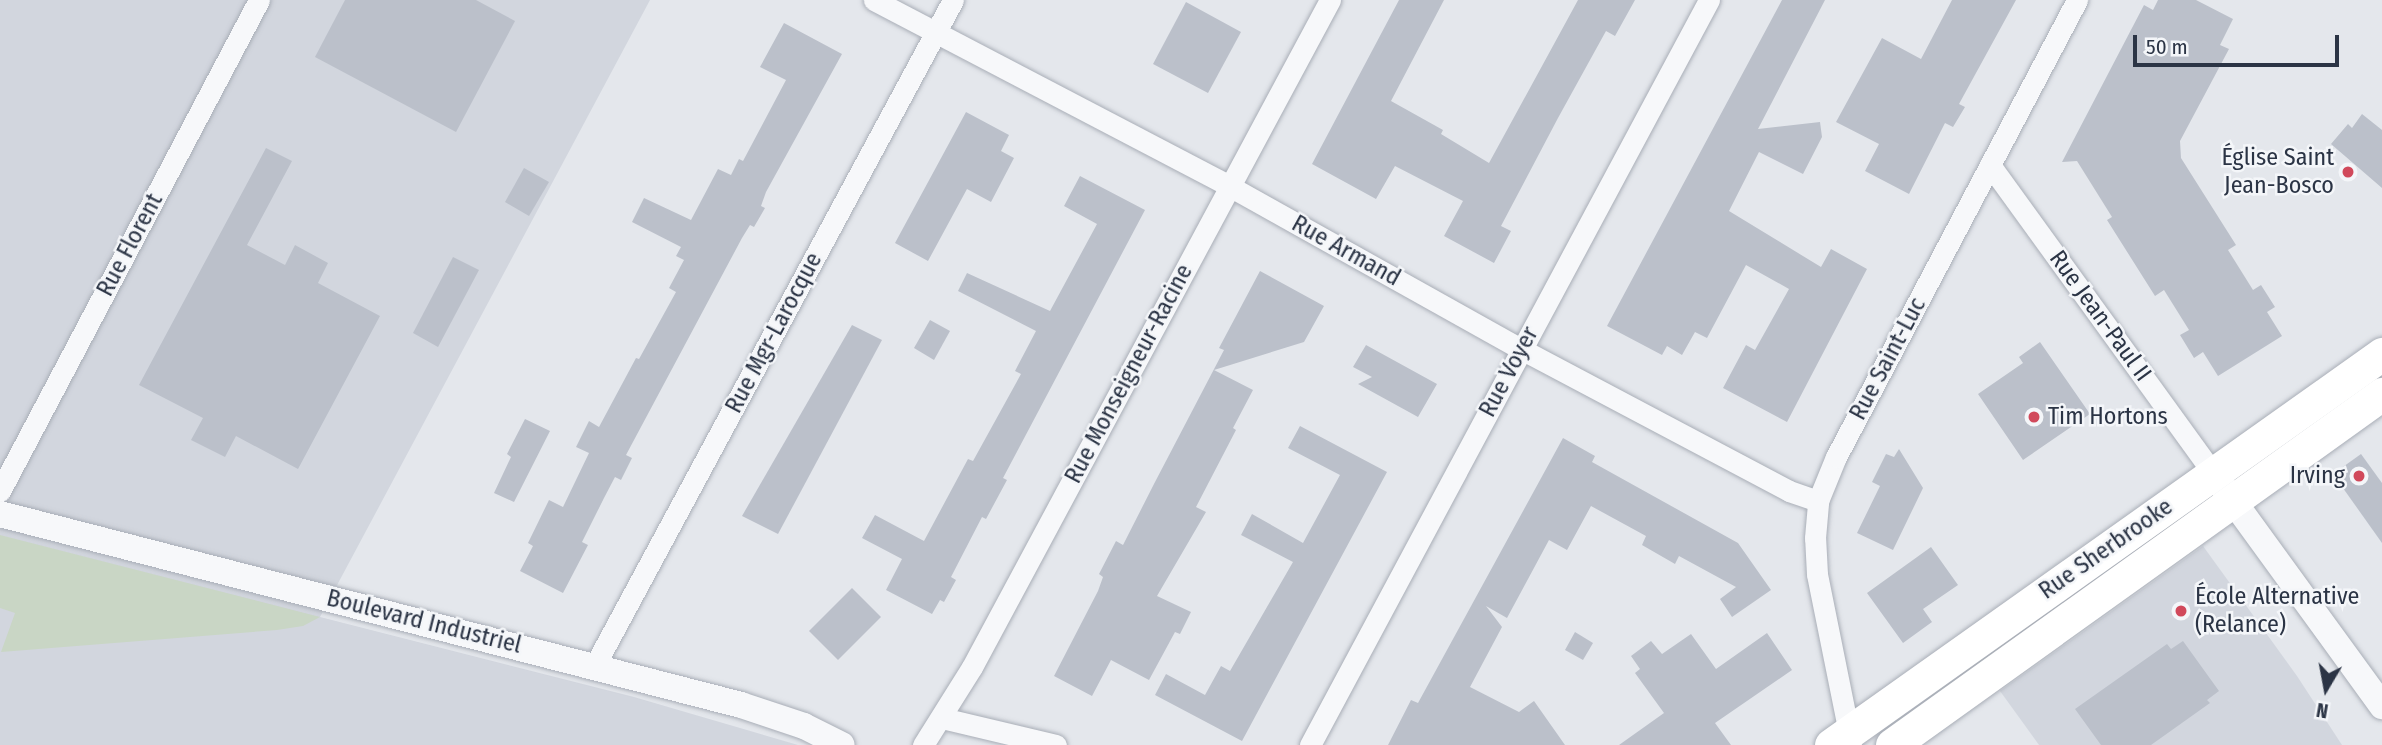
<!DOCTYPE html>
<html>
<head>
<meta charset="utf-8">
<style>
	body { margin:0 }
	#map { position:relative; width:2382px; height:745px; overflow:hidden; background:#e4e7ec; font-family:"Fira Sans Condensed",sans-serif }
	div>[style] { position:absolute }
	.built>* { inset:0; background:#d2d6de }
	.green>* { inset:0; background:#c9d6c5 }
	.building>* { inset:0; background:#bbc0ca }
	.roads { filter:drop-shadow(0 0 2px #a9aeb7) drop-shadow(0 0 2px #a9aeb7) }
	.minor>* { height:21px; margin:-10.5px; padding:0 10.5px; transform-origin:10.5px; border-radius:10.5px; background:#f7f8fa }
	.tertiary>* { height:26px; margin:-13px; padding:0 13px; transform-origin:13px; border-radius:13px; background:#f7f8fa }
	.primary>* { height:33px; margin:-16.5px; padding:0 16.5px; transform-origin:16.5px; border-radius:16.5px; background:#fff }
	.dots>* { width:19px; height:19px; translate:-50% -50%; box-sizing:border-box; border:4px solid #f4f6f9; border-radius:50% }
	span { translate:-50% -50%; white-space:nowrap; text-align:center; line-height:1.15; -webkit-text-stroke:5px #f4f6f9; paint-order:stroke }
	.poi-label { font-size:24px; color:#2b3445 }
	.right { translate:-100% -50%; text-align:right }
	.left { translate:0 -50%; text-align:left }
	.street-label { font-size:24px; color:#2b3445 }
	.north { position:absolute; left:2291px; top:654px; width:70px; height:70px; -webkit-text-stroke:5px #f4f6f9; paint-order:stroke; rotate:190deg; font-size:19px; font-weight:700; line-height:28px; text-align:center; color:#2b3445 }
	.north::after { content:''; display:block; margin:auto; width:24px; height:32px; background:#2b3445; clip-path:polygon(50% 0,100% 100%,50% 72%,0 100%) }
	.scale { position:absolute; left:2133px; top:35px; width:206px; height:32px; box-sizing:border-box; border:4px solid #2b3445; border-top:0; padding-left:9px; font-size:21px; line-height:24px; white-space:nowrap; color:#2b3445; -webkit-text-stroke:5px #f4f6f9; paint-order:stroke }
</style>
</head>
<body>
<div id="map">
	<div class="built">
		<div style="clip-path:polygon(0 0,650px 0,320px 617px,634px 697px,798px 745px,0 745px)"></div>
		<div style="clip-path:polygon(2203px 546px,2297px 676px,2342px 745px,2039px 745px,2000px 691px)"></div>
	</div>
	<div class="green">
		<div style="clip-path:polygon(0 535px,320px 617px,303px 626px,277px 630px,1px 652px,15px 613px,0 608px)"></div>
	</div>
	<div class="building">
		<div style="clip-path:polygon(345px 0,476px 0,515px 21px,456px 132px,315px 57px)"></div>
		<div style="clip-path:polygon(1399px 0,1444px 0,1391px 101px,1443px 130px,1441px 134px,1489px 163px,1578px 0,1635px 0,1615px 36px,1606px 31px,1558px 118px,1501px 226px,1511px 231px,1494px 263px,1444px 236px,1463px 201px,1395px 166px,1376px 199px,1312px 164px)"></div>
		<div style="clip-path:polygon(1782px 0,1825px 0,1758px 129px,1820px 122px,1822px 137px,1803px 174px,1759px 152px,1729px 211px,1821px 267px,1831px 249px,1867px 269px,1787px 422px,1723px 388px,1746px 345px,1755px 350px,1789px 289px,1746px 265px,1707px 338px,1695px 332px,1682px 355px,1667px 346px,1662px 355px,1607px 326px)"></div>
		<div style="clip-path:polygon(1952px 0,2016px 0,1959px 104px,1965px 107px,1953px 127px,1945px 123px,1909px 194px,1865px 171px,1879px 144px,1836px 122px,1882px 38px,1921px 59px)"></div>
		<div style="clip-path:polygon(2158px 0,2196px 0,2233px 19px,2220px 45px,2229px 49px,2180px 141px,2181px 158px,2236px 245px,2228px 250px,2253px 290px,2261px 285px,2275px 307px,2267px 312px,2282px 336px,2218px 376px,2203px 352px,2194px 358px,2180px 335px,2189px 330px,2164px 290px,2155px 296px,2107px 220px,2112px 217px,2077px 161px,2062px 162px,2144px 5px,2153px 10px)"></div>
		<div style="clip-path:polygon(1186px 2px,1241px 32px,1208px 93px,1153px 64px)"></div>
		<div style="clip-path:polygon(784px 23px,842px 54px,766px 192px,761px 206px,765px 208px,754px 227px,750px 225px,742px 238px,626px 455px,632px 458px,621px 480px,615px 477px,604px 498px,582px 542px,588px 545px,563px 593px,520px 571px,533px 546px,528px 543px,549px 500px,563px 507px,589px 453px,576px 447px,589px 421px,599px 427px,636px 358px,639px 359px,676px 292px,669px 288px,684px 260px,676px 256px,681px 247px,632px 222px,644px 198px,691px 220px,718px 169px,731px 175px,739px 159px,743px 161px,786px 80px,760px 67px)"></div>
		<div style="clip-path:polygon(966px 112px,1009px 135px,1001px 151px,1014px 158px,991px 202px,967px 189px,928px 261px,895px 243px)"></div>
		<div style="clip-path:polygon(2362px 114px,2382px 130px,2382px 188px,2331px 144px,2348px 124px,2352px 128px)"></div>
		<div style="clip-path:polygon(266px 148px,292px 161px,247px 245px,285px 265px,295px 245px,328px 263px,318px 283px,380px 316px,298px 469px,236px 436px,225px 457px,191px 440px,203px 418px,139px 385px)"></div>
		<div style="clip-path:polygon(524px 168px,549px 182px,529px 216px,505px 202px)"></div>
		<div style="clip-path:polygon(1080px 176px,1145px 210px,1003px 478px,1007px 480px,986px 519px,982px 517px,951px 577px,956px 580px,944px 602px,940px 600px,932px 614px,886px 590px,902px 559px,862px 538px,875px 515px,924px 541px,968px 459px,973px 461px,1021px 374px,1015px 371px,1036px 331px,958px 291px,967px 273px,1050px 311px,1097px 224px,1064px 206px)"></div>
		<div style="clip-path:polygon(453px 257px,479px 270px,438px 347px,413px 333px)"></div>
		<div style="clip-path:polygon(1260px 271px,1324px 306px,1304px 342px,1214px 370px,1253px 390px,1233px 428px,1236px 430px,1196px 507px,1206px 512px,1157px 596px,1191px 612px,1180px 634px,1175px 632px,1149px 680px,1111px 660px,1092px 696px,1054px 676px,1098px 591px,1103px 577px,1099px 574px,1116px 541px,1123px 545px,1155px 482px,1224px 350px,1219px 348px)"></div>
		<div style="clip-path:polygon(930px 320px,950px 331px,934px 360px,914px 348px)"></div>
		<div style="clip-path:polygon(852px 325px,882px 340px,778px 534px,742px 516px)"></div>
		<div style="clip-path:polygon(2040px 342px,2090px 414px,2023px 460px,1978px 394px,2023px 363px,2019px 357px)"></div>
		<div style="clip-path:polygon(1366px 345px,1437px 384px,1418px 417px,1358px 384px,1372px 377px,1353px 367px)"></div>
		<div style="clip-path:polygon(525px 419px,550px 431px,514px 502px,494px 493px,511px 457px,507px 454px)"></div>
		<div style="clip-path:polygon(1300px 426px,1387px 472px,1242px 741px,1155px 695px,1166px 674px,1205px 695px,1221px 666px,1230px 671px,1293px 562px,1241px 535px,1252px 514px,1303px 543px,1340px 475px,1288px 448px)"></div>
		<div style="clip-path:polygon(1563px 438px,1595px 456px,1592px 462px,1738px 543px,1771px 590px,1732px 617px,1720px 599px,1736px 587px,1679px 556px,1675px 564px,1642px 545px,1646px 536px,1591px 506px,1567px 550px,1549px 540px,1507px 618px,1486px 606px,1502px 627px,1470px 687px,1519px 712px,1534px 701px,1565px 745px,1388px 745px,1411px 700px,1418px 703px)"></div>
		<div style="clip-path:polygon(1899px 449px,1923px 488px,1893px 550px,1857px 533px,1880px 486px,1872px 482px,1886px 454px,1894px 457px)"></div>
		<div style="clip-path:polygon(2361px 454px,2382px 483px,2382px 543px,2333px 474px)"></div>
		<div style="clip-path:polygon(1931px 547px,1958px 585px,1923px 609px,1932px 622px,1903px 643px,1867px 593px)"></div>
		<div style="clip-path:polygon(852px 588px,881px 617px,838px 660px,809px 631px)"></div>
		<div style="clip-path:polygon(1575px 632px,1593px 643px,1583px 660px,1565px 650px)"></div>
		<div style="clip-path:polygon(1767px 633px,1792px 670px,1715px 723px,1731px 745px,1619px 745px,1664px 713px,1635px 673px,1640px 669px,1631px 656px,1651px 641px,1662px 654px,1691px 634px,1716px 669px)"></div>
		<div style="clip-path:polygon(2183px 641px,2219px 691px,2207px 700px,2210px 703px,2151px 745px,2101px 745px,2075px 709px,2167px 644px,2171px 649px)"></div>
	</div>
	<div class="roads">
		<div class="minor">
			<div style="left:874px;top:0;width:403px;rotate:27.6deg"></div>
			<div style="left:1231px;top:187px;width:332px;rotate:29.2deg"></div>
			<div style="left:1521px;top:349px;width:303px;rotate:27.9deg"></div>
			<div style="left:1789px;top:491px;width:31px;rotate:19deg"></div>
			<div style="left:1990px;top:165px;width:382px;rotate:54.1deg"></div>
			<div style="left:0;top:491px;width:555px;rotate:-62.19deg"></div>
			<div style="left:595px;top:665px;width:755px;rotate:-61.7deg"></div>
			<div style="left:942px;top:718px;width:117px;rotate:13.3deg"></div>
			<div style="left:1851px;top:743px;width:172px;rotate:-101.4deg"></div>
			<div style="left:1817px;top:574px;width:36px;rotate:-93deg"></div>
			<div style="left:1815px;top:538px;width:37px;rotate:-85deg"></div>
			<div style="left:1818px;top:501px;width:48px;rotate:-67.8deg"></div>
			<div style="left:1836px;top:457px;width:517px;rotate:-62.19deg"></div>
			<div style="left:923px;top:745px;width:92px;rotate:-57.9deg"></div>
			<div style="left:972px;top:667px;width:757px;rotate:-61.78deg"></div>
			<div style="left:1310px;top:745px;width:845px;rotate:-61.83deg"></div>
		</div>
		<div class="tertiary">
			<div style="left:2223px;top:487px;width:271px;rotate:54deg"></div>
			<div style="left:0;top:514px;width:765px;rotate:14.45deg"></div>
			<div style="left:741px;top:705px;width:66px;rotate:18.4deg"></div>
			<div style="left:804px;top:726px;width:42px;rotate:26.6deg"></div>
		</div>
		<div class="primary">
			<div style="left:1831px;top:745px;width:676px;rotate:-35.36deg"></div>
			<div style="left:1892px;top:745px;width:603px;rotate:-35.62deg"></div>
		</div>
	</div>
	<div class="dots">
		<div style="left:2348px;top:172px;background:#d1495b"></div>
		<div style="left:2034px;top:417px;background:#d1495b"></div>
		<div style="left:2359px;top:476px;background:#d1495b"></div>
		<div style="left:2181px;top:611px;background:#d1495b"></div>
	</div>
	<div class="poi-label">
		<span class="right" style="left:2334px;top:172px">Église Saint<br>Jean-Bosco</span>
		<span class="left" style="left:2048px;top:417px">Tim Hortons</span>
		<span class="right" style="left:2345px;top:476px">Irving</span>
		<span class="left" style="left:2195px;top:611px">École Alternative<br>(Relance)</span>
	</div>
	<div class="street-label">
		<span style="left:130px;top:245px;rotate:-62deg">Rue Florent</span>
		<span style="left:1346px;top:251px;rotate:29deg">Rue Armand</span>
		<span style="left:2100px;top:316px;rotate:54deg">Rue Jean-Paul II</span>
		<span style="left:774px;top:333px;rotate:-62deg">Rue Mgr-Larocque</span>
		<span style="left:1888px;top:359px;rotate:-62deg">Rue Saint-Luc</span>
		<span style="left:1509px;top:372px;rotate:-62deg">Rue Voyer</span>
		<span style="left:1129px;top:374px;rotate:-62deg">Rue Monseigneur-Racine</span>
		<span style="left:2106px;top:549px;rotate:-35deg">Rue Sherbrooke</span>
		<span style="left:424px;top:622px;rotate:14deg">Boulevard Industriel</span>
	</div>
	<div class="north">N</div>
	<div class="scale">50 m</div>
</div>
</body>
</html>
